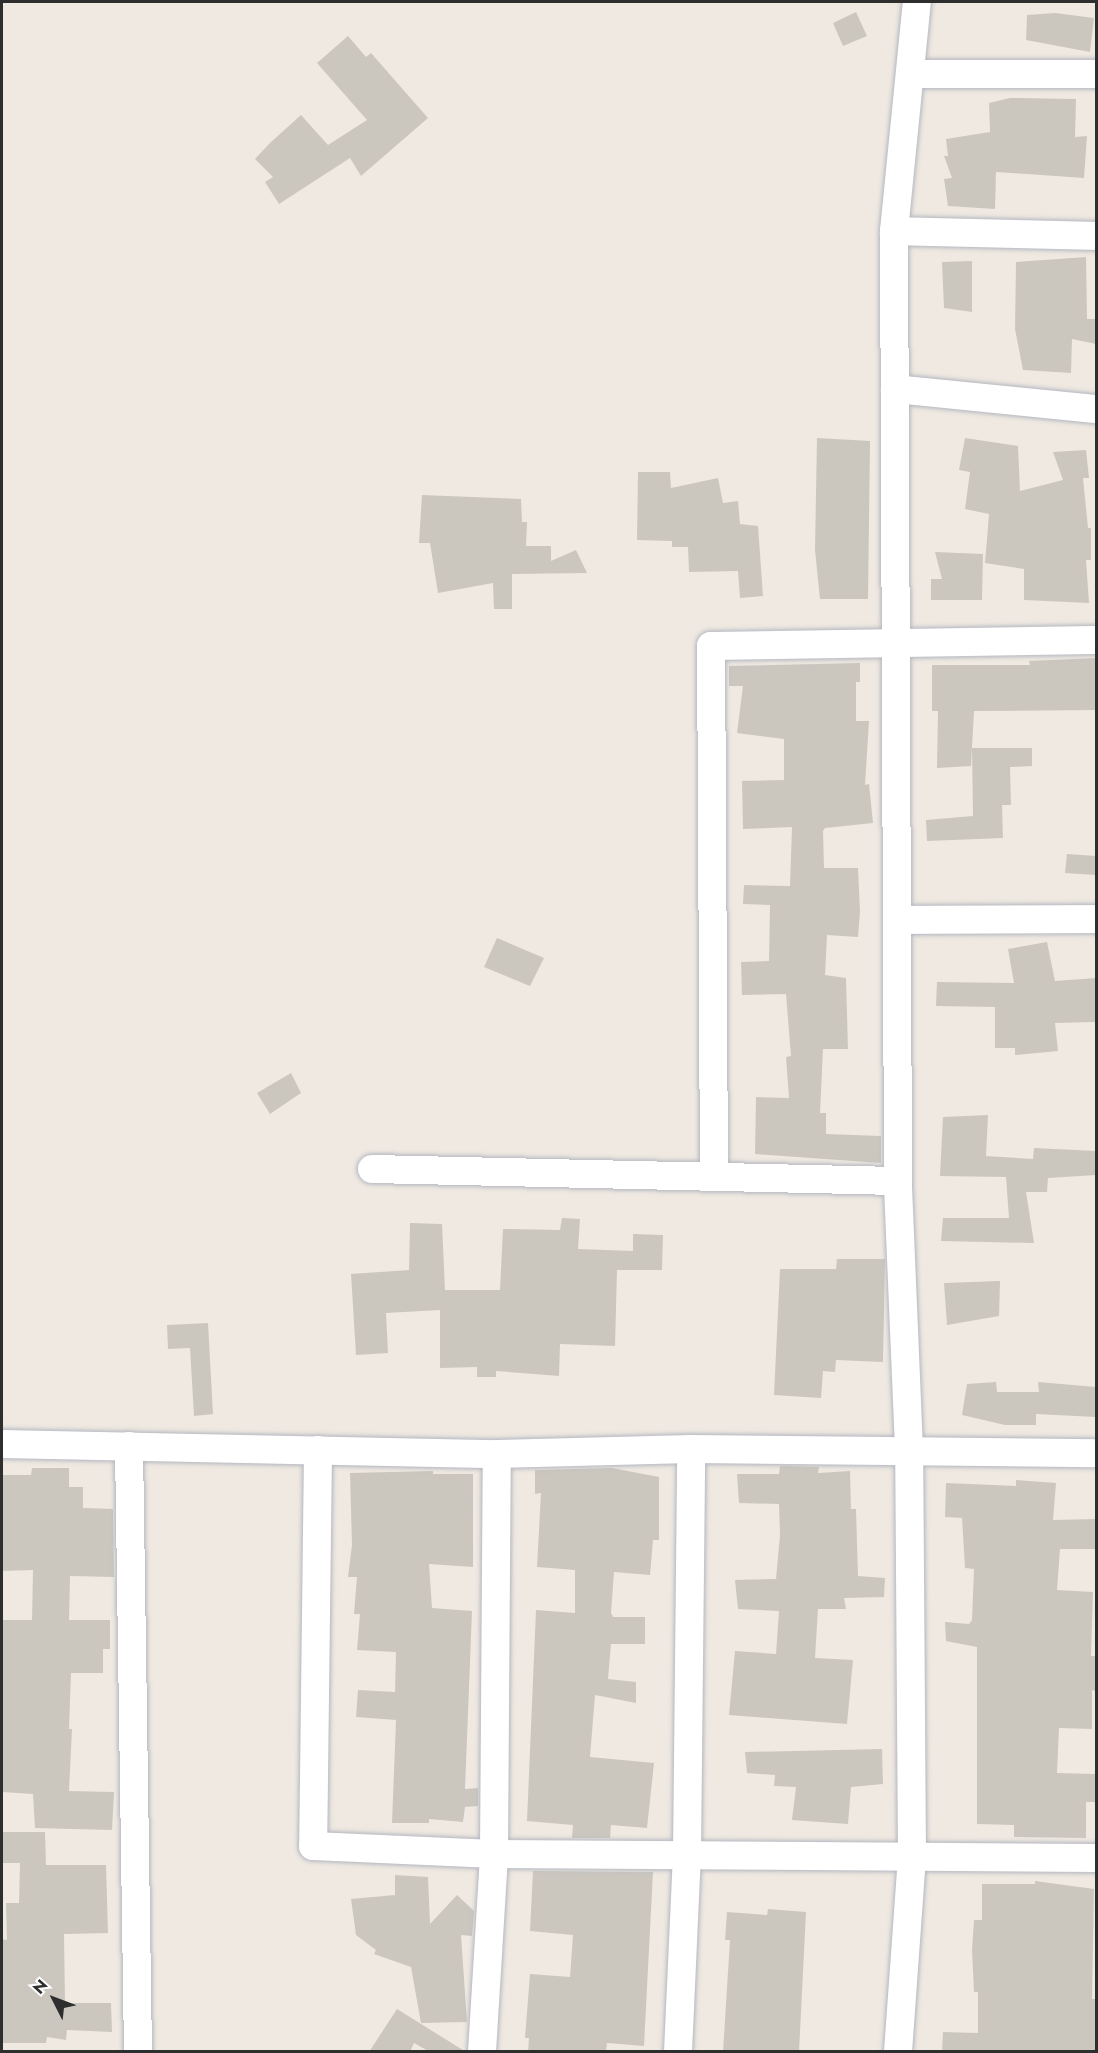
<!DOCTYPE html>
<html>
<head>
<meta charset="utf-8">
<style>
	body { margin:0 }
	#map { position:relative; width:1098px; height:2053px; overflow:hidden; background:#efe9e1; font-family:Jost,sans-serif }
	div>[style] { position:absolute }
	.building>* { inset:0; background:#cbc7bf }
	.roads { filter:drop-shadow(0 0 2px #b4b7c1) drop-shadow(0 0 2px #b4b7c1) }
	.minor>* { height:28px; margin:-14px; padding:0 14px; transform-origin:14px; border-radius:14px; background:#fff }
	span { translate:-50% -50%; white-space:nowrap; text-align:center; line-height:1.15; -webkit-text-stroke:4.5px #fff; paint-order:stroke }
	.frame { position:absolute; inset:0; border:3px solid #2e2e2e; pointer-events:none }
	.north { position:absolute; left:24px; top:1969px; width:60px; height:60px; -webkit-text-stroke:4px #fff; paint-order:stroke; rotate:312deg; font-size:16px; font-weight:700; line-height:24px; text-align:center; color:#2e2e2e }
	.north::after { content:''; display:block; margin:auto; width:21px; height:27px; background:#2e2e2e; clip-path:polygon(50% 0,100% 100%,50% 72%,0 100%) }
</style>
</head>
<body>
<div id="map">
	<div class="building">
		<div style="clip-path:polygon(856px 12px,867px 36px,843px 46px,833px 23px)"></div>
		<div style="clip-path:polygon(1055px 13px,1094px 18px,1090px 52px,1026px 40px,1027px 15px)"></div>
		<div style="clip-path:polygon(348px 36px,366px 57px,371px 53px,428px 118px,361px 176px,350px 158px,279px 204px,265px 182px,273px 177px,255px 159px,270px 143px,301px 115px,328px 145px,367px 120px,317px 63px)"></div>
		<div style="clip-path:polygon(1010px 98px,1076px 99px,1075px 137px,1087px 136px,1084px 178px,996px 172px,995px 209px,948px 206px,944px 179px,952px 178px,944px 156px,948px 156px,946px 139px,990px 132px,989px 103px)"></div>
		<div style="clip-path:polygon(1086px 257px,1087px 319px,1096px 319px,1096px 344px,1072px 339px,1071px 373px,1023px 370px,1015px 329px,1016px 262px)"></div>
		<div style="clip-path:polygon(972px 261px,972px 312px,944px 308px,942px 262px)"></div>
		<div style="clip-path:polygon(817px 438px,870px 441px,868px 599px,820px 599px,815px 550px)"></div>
		<div style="clip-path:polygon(965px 438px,1018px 446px,1020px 491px,1063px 480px,1053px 452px,1086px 450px,1089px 478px,1083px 478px,1088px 528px,1091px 528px,1091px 560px,1086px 560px,1089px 603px,1024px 600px,1024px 569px,985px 563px,989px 514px,965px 509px,970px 472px,959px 470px)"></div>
		<div style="clip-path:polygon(638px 472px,670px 472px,671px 488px,718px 478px,723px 503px,738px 501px,740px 524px,758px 526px,763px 596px,740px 598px,738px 571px,689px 572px,688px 547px,672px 547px,672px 541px,637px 540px)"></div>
		<div style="clip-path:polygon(422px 495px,521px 499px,522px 522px,527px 522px,526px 546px,551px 546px,551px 561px,576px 550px,587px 573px,512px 574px,512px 609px,494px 609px,493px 583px,438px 593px,430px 543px,419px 543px)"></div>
		<div style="clip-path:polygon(935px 552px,983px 554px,982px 600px,931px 600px,931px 579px,942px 579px)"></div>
		<div style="clip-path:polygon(1096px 658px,1096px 710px,974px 711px,971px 766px,937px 768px,938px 711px,932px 711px,932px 665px,1030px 665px,1029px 661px)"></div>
		<div style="clip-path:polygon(860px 663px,860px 682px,856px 682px,856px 721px,869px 721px,865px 785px,869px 784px,873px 823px,825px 828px,823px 831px,824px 868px,858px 868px,860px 912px,858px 937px,827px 935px,825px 975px,846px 978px,848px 1049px,823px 1049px,820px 1113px,826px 1113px,826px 1134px,881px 1136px,881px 1163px,755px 1154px,756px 1097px,789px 1098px,786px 1057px,791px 1056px,786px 994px,742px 995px,741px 962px,769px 961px,770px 905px,743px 904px,744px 885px,790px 886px,792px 827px,743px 829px,742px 781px,784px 780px,784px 739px,737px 733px,743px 686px,729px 686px,729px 666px)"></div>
		<div style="clip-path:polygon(972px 748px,1032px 748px,1032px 766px,1010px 767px,1011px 805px,1002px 805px,1003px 838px,927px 841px,926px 820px,973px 816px)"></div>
		<div style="clip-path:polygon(1067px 854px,1096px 856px,1096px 875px,1065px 873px)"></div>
		<div style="clip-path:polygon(497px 938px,544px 958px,530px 986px,484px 967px)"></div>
		<div style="clip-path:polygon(1047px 942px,1055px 981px,1096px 978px,1096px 1022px,1055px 1023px,1058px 1051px,1015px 1055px,1015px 1048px,995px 1048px,995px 1007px,936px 1006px,937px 982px,1014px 983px,1008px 949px)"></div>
		<div style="clip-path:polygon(291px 1073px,301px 1093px,270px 1114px,257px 1093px)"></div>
		<div style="clip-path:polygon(988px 1115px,986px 1156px,1033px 1159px,1034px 1148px,1096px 1151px,1096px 1175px,1048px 1178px,1047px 1192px,1026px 1192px,1034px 1243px,941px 1241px,943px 1218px,1009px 1218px,1006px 1177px,940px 1176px,943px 1117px)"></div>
		<div style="clip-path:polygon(562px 1218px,580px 1219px,578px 1249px,633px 1251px,633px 1234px,663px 1235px,662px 1270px,617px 1270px,615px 1346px,560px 1344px,559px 1376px,496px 1371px,496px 1377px,477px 1377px,477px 1367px,440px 1368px,440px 1310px,386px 1313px,388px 1353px,356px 1355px,351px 1274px,409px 1270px,410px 1223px,442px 1224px,445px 1290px,500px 1290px,503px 1229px,560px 1230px)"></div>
		<div style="clip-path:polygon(837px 1259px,885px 1259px,883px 1362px,836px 1360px,835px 1372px,823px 1371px,821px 1398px,774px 1395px,780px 1269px,836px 1269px)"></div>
		<div style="clip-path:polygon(1000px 1281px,999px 1316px,947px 1325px,944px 1283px)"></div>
		<div style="clip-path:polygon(208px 1323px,213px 1414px,194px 1416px,190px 1348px,168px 1349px,167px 1325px)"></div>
		<div style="clip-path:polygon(996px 1382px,997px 1392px,1039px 1392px,1038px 1382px,1096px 1387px,1096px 1417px,1036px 1414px,1036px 1425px,1005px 1425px,962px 1415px,967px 1384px)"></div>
		<div style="clip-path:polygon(780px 1466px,819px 1467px,818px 1473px,850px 1471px,851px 1509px,856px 1509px,858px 1576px,885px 1578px,884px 1597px,844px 1598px,846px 1609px,818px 1609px,815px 1658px,853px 1660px,847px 1724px,729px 1715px,735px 1651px,776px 1654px,779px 1611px,738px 1609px,735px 1580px,776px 1579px,780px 1535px,779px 1504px,739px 1503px,737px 1474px,779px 1474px)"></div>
		<div style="clip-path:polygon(32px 1468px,69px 1468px,69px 1487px,83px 1487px,83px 1508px,113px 1509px,114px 1577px,70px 1576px,69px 1620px,110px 1620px,110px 1649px,103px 1649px,103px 1673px,71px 1673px,69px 1729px,72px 1729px,69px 1791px,114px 1792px,112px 1830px,35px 1828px,33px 1794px,2px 1792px,2px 1620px,32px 1620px,33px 1570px,2px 1571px,2px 1475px,31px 1475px)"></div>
		<div style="clip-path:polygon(612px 1468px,659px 1477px,659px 1540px,653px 1540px,650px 1575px,614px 1572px,611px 1613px,613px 1617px,645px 1617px,645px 1644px,611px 1644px,608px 1679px,636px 1682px,636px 1703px,595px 1695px,590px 1757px,654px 1763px,651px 1791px,647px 1828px,611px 1825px,610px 1838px,572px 1838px,573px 1825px,527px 1821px,536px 1610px,575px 1613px,575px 1570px,537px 1567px,541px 1493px,535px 1494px,535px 1470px)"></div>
		<div style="clip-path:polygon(433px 1471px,433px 1474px,473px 1474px,473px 1567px,429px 1564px,432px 1608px,472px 1611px,465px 1789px,478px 1788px,478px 1806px,465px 1807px,463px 1822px,429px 1819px,429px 1823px,392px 1823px,396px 1720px,356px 1717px,358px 1690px,395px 1692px,396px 1652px,357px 1650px,360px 1614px,354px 1614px,357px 1577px,348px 1577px,352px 1545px,350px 1473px)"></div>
		<div style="clip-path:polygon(1016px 1480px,1056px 1483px,1053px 1520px,1096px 1519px,1096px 1549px,1060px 1549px,1057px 1590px,1093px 1592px,1091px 1656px,1096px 1656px,1096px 1691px,1092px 1690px,1092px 1729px,1059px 1728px,1057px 1773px,1096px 1774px,1095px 1802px,1086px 1802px,1086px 1838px,1014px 1837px,1014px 1825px,977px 1824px,977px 1647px,946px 1641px,945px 1622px,969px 1624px,972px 1620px,974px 1569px,965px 1568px,962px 1518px,945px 1517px,946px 1483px,1016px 1486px)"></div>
		<div style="clip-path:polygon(882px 1749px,883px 1784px,851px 1787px,848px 1824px,792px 1820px,796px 1787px,774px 1786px,775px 1775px,747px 1773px,745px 1752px)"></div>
		<div style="clip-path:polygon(2px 1832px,45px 1832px,46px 1865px,106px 1865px,108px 1933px,64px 1934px,65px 2003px,111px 2003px,112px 2032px,67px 2030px,66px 2040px,47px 2037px,46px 2043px,2px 2043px,2px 1939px,7px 1940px,6px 1903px,19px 1903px,20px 1863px,2px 1863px)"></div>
		<div style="clip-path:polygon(533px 1871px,653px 1872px,644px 2046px,607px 2043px,606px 2052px,528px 2052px,529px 2038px,525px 2038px,530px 1974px,570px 1977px,573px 1935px,530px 1931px)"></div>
		<div style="clip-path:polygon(395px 1875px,428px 1877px,430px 1924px,457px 1895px,474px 1911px,472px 1936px,461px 1935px,467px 2022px,421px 2023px,411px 1967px,374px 1954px,376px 1950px,356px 1935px,351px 1899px,395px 1895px)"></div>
		<div style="clip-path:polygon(1035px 1881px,1094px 1889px,1092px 1999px,1096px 1999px,1096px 2052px,942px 2052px,943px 2032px,978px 2033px,978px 1992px,974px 1992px,972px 1950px,974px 1920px,982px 1920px,982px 1884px,1035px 1884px)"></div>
		<div style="clip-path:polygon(768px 1909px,806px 1912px,799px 2052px,723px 2052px,730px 1940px,725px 1940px,727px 1912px,767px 1915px)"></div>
		<div style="clip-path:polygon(397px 2009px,466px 2052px,430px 2052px,414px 2043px,410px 2052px,369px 2052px)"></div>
	</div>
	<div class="roads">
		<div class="minor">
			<div style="left:910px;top:74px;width:186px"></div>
			<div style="left:894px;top:231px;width:202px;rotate:1.4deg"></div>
			<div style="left:895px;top:389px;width:202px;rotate:5.7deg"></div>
			<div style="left:897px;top:920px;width:199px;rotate:-0.3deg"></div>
			<div style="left:372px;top:1169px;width:526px;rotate:1.31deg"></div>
			<div style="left:714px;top:1177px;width:531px;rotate:-90.32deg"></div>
			<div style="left:711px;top:646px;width:385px;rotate:-0.9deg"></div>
			<div style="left:2px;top:1444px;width:495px;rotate:1.2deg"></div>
			<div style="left:497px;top:1454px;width:194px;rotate:-1.5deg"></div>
			<div style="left:691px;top:1449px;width:405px;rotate:0.6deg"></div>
			<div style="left:129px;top:1446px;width:606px;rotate:89.15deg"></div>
			<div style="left:318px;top:1450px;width:396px;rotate:90.7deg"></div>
			<div style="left:313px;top:1846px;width:181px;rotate:2.5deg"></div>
			<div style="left:494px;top:1854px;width:602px;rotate:0.38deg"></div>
			<div style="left:482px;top:2052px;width:198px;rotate:-86.5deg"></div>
			<div style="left:494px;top:1854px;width:400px;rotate:-89.6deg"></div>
			<div style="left:678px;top:2052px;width:197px;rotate:-87.4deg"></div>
			<div style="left:687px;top:1855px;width:406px;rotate:-89.4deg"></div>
			<div style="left:898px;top:2052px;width:196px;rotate:-85.9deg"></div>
			<div style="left:912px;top:1857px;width:408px;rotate:-90.4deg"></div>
			<div style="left:909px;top:1449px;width:268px;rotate:-92.4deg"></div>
			<div style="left:898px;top:1181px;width:950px;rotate:-90.24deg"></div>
			<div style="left:894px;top:231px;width:230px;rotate:-84.3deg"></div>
		</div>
	</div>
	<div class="frame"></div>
	<div class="north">N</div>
</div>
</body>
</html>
